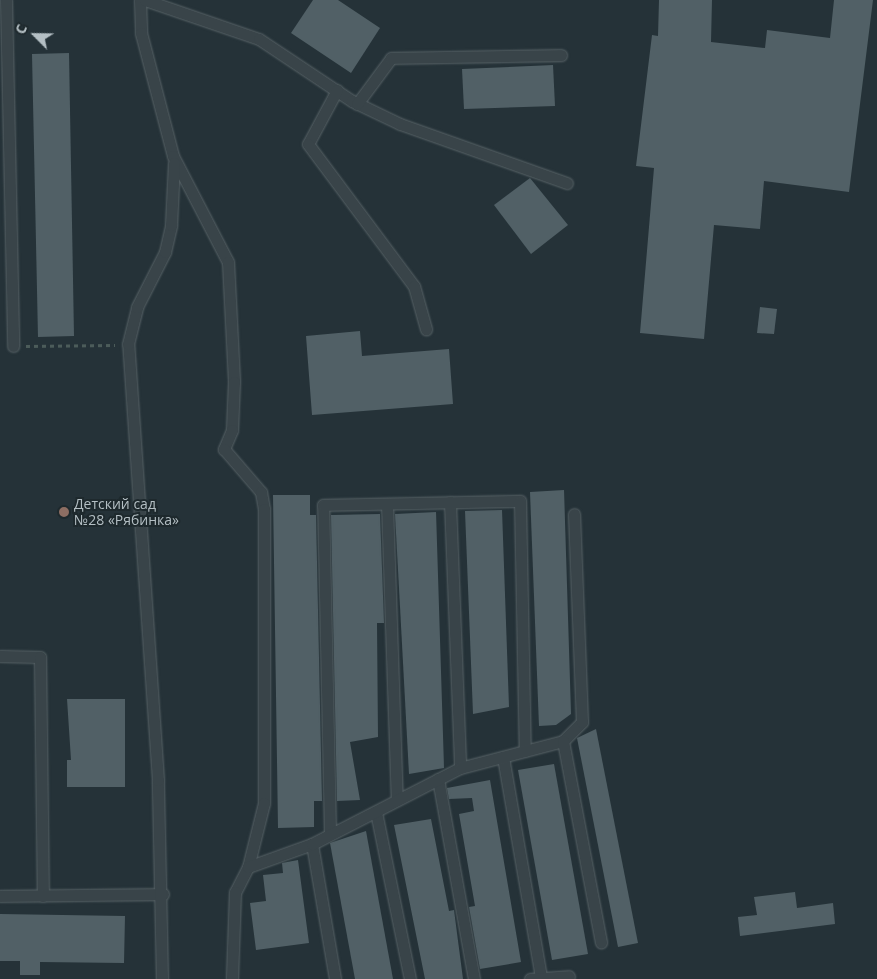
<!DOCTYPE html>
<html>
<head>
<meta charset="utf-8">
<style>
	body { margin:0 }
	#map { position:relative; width:877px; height:979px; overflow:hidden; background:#253238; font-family:"Open Sans",sans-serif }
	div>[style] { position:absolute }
	.building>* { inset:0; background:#516066 }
	.path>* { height:3px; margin-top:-1.5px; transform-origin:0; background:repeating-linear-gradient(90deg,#4c5c5a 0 4px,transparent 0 8px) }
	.roads { filter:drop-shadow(0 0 1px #576266) drop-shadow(0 0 1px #576266) }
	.lane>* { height:11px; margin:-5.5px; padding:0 5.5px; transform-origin:5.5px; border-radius:5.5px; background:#394449 }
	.dots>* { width:14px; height:14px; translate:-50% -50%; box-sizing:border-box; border:2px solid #1e292d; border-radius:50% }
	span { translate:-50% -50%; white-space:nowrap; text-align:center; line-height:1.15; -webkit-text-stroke:4px #1e292d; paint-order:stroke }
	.poi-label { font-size:14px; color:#b4bfc4 }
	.left { translate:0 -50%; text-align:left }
	.north { position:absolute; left:10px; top:10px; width:50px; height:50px; -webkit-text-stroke:4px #1e292d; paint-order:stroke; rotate:293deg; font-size:14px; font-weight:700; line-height:20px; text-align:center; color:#b4bfc4 }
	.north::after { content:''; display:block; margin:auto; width:18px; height:22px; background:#b4bfc4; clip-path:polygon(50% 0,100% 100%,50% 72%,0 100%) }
</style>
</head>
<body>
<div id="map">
	<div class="building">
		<div style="clip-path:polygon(313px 0,338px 0,380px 28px,351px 73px,291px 33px)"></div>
		<div style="clip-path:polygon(659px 0,712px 0,711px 42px,765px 48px,767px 30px,830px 38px,834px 0,873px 0,849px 192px,764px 181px,760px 229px,714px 225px,704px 339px,640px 333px,654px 168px,636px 166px,652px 35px,658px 36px)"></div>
		<div style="clip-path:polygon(69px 53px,74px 336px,38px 337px,32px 54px)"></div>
		<div style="clip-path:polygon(553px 65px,555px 106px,464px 109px,462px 69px)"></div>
		<div style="clip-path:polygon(530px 178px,568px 225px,531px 254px,494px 205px)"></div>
		<div style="clip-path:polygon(760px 307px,777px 309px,774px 334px,757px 333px)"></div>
		<div style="clip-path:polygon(360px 331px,362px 356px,449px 349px,453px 404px,312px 415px,306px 336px)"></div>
		<div style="clip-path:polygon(564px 490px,571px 714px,556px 725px,539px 726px,530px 492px)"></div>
		<div style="clip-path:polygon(273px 495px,310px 495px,310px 515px,316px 515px,322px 801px,314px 801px,314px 827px,278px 828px)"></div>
		<div style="clip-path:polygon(502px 510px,509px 707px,473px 714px,465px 511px)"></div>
		<div style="clip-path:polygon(436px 512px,444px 768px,409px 774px,395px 514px)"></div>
		<div style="clip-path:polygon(380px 514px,384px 623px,377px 623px,378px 737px,350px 742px,360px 800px,337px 801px,331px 515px)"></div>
		<div style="clip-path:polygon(67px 699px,125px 699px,125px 787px,67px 787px,67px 760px,71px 760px)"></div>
		<div style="clip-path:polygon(596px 729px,638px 943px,618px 947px,577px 738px)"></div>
		<div style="clip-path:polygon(554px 764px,588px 954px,552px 960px,518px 770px)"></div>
		<div style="clip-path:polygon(490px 780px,521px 962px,480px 969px,469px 907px,475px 906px,459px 814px,474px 811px,472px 798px,449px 799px,447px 788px)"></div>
		<div style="clip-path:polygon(431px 819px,449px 911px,454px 910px,463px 979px,425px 979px,394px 825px)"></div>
		<div style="clip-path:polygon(366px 831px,393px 979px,355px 979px,330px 843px)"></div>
		<div style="clip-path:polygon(298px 860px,309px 943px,256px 950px,250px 903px,266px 901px,263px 875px,283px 873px,282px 863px)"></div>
		<div style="clip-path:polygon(795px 892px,797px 908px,833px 903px,835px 924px,740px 936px,738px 917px,757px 915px,754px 897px)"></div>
		<div style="clip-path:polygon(0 914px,125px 916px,124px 963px,40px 962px,40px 975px,20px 975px,20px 961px,0 961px)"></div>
	</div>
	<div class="path">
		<div style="left:26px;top:346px;width:89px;rotate:-0.6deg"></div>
	</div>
	<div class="roads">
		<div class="lane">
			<div style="left:6px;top:0;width:346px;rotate:88.8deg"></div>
			<div style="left:140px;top:0;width:33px;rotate:88deg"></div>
			<div style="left:141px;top:33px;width:127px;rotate:75.4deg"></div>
			<div style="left:173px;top:156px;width:119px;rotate:62.6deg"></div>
			<div style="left:228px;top:262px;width:120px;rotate:87.1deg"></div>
			<div style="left:234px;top:382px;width:48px;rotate:92.4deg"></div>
			<div style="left:232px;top:430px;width:21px;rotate:113deg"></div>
			<div style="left:224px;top:449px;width:57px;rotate:49.3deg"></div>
			<div style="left:261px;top:492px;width:17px;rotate:80deg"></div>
			<div style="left:264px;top:509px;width:294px;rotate:90deg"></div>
			<div style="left:264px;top:803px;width:66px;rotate:104deg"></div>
			<div style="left:248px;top:867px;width:28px;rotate:117deg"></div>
			<div style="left:235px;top:892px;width:87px;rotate:92deg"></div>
			<div style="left:145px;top:0;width:120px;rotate:18.9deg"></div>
			<div style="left:259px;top:39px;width:112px;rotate:33.7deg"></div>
			<div style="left:352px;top:101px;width:53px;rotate:25.6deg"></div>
			<div style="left:400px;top:124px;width:177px;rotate:19.5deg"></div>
			<div style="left:337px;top:90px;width:61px;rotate:118.2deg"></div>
			<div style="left:308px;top:144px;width:177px;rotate:53.3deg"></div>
			<div style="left:414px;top:286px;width:45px;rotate:74.4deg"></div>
			<div style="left:357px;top:104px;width:57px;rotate:-53.5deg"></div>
			<div style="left:391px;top:58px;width:170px;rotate:-1deg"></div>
			<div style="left:450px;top:502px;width:266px;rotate:87.8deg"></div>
			<div style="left:387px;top:504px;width:294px;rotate:88.1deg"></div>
			<div style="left:0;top:656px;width:40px;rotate:1.4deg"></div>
			<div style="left:40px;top:657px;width:239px;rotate:89.3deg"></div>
			<div style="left:563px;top:741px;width:27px;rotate:-45deg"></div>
			<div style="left:582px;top:722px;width:208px;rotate:-92.2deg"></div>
			<div style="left:503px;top:757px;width:223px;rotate:80.2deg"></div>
			<div style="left:438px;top:779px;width:203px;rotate:79.8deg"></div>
			<div style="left:376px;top:812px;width:170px;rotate:78.5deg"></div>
			<div style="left:330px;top:832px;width:327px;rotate:-91.2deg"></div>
			<div style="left:323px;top:505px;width:197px;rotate:-1.2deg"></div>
			<div style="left:520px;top:501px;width:250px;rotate:88.9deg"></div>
			<div style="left:312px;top:844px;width:137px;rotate:80.3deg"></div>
			<div style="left:248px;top:867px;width:68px;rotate:-19.8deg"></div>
			<div style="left:312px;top:844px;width:166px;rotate:-27.2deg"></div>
			<div style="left:460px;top:768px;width:106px;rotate:-14.7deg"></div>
			<div style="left:563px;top:741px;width:205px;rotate:79.3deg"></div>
			<div style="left:0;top:896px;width:163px;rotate:-0.7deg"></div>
			<div style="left:162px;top:979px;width:199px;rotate:-91.2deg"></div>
			<div style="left:158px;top:780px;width:437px;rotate:-93.9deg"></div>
			<div style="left:128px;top:344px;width:38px;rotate:-76deg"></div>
			<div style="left:137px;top:307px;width:62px;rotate:-63deg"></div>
			<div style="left:165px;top:252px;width:28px;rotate:-77deg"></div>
			<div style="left:171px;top:225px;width:62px;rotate:-87.2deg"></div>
			<div style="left:530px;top:979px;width:39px;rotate:-4deg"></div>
		</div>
	</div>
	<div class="dots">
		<div style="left:64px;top:512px;background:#8d6e63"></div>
	</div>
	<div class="poi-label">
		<span class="left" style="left:74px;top:512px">Детский сад<br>№28 «Рябинка»</span>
	</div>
	<div class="north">С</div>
</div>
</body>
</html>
